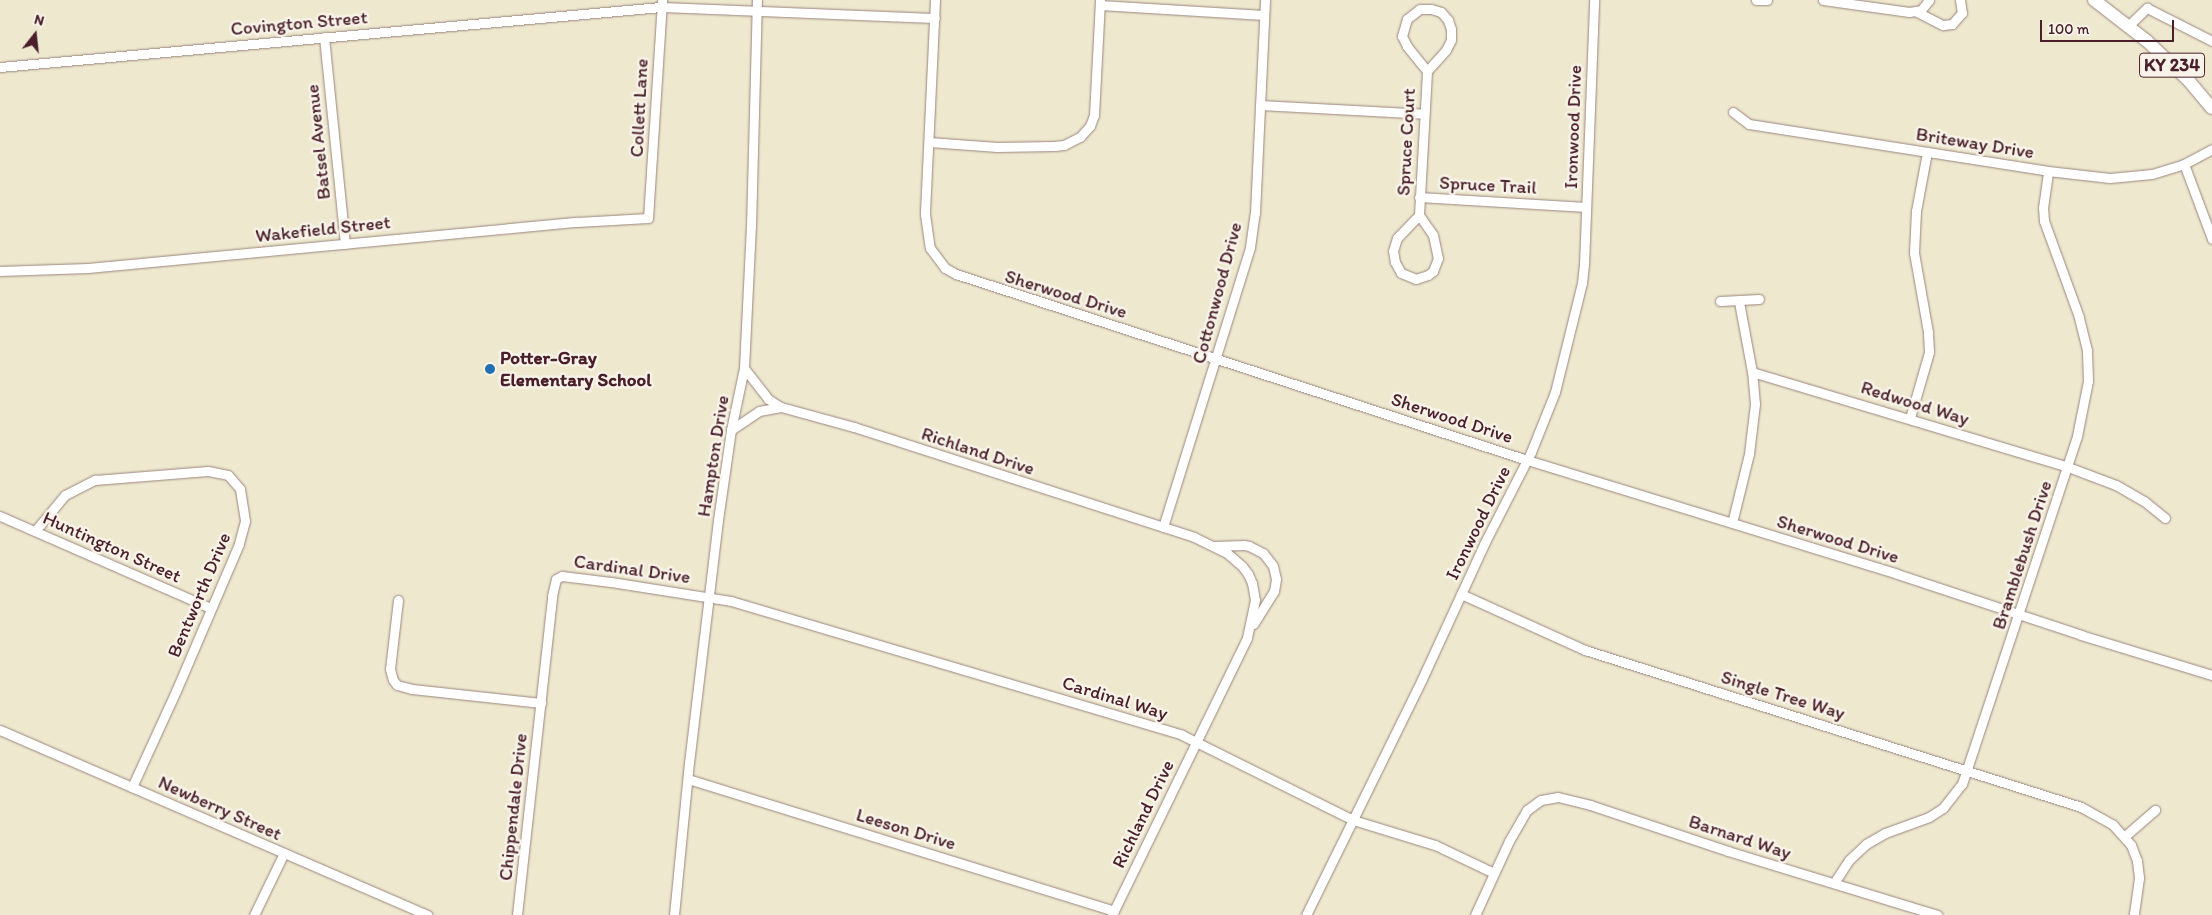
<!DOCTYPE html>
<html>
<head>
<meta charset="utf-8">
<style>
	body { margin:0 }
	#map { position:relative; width:2212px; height:915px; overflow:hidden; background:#eee8cf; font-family:Itim,sans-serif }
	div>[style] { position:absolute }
	.roads { filter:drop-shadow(0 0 1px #9c847d) drop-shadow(0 0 1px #9c847d) }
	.minor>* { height:9px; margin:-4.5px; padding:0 4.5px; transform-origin:4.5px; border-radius:4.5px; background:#fff }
	.primary>* { height:12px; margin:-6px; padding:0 6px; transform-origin:6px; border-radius:6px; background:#fff }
	.dots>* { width:14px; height:14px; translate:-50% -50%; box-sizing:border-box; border:2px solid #f7f3e8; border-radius:50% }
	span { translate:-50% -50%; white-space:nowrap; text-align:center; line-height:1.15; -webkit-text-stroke:5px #f7f3e8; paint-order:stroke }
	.shield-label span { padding:1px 4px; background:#f7f3e8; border:1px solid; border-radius:4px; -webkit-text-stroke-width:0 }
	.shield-label { font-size:18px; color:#4a1f2b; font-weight:700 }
	.street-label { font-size:19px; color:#4a1f2b }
	.poi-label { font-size:19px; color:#4a1f2b; font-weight:700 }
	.left { translate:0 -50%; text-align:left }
	.north { position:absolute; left:10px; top:10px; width:50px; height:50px; -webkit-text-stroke:4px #f7f3e8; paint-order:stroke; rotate:16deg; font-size:14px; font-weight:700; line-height:20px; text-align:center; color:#4a1f2b }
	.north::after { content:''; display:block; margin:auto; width:18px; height:22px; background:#4a1f2b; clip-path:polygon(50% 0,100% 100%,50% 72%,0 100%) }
	.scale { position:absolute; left:2040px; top:20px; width:134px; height:22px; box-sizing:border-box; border:2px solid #4a1f2b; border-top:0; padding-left:6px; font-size:15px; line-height:18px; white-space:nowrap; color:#4a1f2b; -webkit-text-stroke:4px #f7f3e8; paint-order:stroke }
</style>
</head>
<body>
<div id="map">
	<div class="roads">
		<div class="minor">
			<div style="left:935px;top:0;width:214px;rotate:92.7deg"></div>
			<div style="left:925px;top:214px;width:34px;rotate:82deg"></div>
			<div style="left:930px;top:248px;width:25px;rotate:53deg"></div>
			<div style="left:945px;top:268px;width:13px;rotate:29deg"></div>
			<div style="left:956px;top:274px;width:594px;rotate:18.04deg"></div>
			<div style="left:1521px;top:458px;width:393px;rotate:17.1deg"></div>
			<div style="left:1897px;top:574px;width:194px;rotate:18.3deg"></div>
			<div style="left:2081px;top:635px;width:137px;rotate:17deg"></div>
			<div style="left:1756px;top:0;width:11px"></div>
			<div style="left:1823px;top:0;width:87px;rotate:7.9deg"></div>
			<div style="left:1909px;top:12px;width:12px;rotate:-9deg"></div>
			<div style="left:1921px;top:10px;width:13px;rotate:-51deg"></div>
			<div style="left:1100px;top:5px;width:164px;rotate:3.5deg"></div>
			<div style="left:1420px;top:9px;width:11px"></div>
			<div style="left:1431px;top:9px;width:10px;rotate:17deg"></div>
			<div style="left:1441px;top:12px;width:11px;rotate:49deg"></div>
			<div style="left:1448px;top:20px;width:9px;rotate:72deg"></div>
			<div style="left:1451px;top:29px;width:11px;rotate:90deg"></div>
			<div style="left:1451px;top:40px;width:11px;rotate:117deg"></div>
			<div style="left:1446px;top:50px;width:28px;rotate:132deg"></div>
			<div style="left:1427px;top:71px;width:32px;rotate:-129deg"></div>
			<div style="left:1407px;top:46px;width:11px;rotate:-117deg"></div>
			<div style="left:1402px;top:36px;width:18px;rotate:-74deg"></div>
			<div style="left:1407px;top:19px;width:16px;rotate:-38deg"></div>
			<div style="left:1917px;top:12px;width:29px;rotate:27deg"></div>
			<div style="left:1943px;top:25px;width:9px;rotate:-6deg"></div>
			<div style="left:1952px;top:24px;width:15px;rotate:-48deg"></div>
			<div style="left:1962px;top:13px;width:13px;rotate:-99deg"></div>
			<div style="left:2127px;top:27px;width:28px;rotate:-44deg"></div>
			<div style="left:2147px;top:8px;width:73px;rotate:26.9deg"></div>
			<div style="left:324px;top:37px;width:208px;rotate:84.2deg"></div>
			<div style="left:0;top:67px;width:664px;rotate:-5.19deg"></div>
			<div style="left:661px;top:7px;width:274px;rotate:2.3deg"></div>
			<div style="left:1260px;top:105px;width:164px;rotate:3.1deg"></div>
			<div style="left:1733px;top:112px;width:20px;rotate:37deg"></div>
			<div style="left:1749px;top:124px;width:303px;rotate:8.9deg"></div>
			<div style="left:2048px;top:171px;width:62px;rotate:6.4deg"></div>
			<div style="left:2110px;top:178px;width:42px;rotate:-5.4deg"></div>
			<div style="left:2152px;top:174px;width:34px;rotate:-17deg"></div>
			<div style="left:2184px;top:164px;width:32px;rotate:-28deg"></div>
			<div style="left:929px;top:142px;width:68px;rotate:4.2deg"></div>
			<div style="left:997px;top:147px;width:57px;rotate:-1deg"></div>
			<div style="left:1054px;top:146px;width:10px;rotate:-6deg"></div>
			<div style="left:1064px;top:145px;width:18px;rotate:-27deg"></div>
			<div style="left:1080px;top:137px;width:15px;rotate:-48deg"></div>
			<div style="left:1090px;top:126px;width:12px;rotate:-70deg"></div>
			<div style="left:1094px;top:115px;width:115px;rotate:-87deg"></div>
			<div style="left:2184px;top:164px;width:80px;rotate:69.5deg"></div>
			<div style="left:1419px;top:197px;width:167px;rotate:3.4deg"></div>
			<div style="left:1419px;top:215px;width:24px;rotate:55deg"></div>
			<div style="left:1433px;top:235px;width:24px;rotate:78deg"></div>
			<div style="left:1438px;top:258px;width:14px;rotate:111deg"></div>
			<div style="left:1433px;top:271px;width:6px;rotate:141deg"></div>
			<div style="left:1428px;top:275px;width:13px;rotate:162deg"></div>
			<div style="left:1416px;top:279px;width:16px;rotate:-158deg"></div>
			<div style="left:1401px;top:273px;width:13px;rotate:-119deg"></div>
			<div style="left:1395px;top:262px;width:11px;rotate:-100deg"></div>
			<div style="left:1393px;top:251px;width:14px;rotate:-73deg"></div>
			<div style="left:1397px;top:238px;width:32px;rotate:-46deg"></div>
			<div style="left:1419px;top:215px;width:144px;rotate:-86.8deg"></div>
			<div style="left:0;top:271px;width:88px;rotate:-2deg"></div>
			<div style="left:88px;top:268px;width:491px;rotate:-5.4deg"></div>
			<div style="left:577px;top:222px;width:71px;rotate:-3.2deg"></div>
			<div style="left:648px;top:218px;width:218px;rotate:-86.3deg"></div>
			<div style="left:1720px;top:301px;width:39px;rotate:-3deg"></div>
			<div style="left:744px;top:368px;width:39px;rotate:52deg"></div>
			<div style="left:768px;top:399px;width:15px;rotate:32deg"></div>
			<div style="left:781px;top:407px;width:76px;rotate:15.3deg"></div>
			<div style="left:854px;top:427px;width:357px;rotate:17.9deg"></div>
			<div style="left:1194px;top:537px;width:37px;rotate:26deg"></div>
			<div style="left:1227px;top:553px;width:20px;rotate:41deg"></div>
			<div style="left:1242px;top:566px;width:10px;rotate:53deg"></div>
			<div style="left:1248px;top:574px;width:10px;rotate:66deg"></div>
			<div style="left:1252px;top:583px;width:17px;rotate:80deg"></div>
			<div style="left:1255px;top:600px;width:39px;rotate:102deg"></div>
			<div style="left:1247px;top:638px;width:308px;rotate:116deg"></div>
			<div style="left:1752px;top:372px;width:330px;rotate:16.7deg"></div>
			<div style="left:2068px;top:467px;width:51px;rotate:20.6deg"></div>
			<div style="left:2116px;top:485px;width:32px;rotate:30deg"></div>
			<div style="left:2144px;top:501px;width:27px;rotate:39deg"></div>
			<div style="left:1910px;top:418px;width:69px;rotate:-73.9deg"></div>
			<div style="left:1929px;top:352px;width:20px;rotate:-93deg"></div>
			<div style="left:1928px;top:332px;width:80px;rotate:-100deg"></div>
			<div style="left:1914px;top:253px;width:42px;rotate:-87.3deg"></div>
			<div style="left:1916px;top:211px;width:60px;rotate:-79.4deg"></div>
			<div style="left:731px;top:430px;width:34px;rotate:-34deg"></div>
			<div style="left:759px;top:411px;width:22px;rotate:-10deg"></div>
			<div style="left:0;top:516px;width:230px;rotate:23.6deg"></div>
			<div style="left:1732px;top:523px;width:71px;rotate:-76.2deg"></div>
			<div style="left:1749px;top:454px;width:50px;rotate:-83.2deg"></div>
			<div style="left:1755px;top:404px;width:32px;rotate:-95deg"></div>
			<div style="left:1752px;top:372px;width:71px;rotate:-100.5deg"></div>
			<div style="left:1163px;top:527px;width:293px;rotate:-72.7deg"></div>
			<div style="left:1250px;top:247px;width:34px;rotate:-82deg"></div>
			<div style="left:1255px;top:213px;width:213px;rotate:-87.3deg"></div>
			<div style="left:35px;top:531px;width:47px;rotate:-50.2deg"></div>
			<div style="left:65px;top:495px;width:34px;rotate:-27deg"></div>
			<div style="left:95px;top:480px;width:113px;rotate:-4.6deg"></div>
			<div style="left:208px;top:471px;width:20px;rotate:11deg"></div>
			<div style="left:228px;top:475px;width:18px;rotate:49deg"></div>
			<div style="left:240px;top:489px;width:32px;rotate:81deg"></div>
			<div style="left:245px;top:521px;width:24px;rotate:105deg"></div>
			<div style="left:239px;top:544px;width:160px;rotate:113.2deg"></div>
			<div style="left:176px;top:691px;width:106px;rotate:114.6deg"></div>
			<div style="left:1214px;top:546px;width:30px;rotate:-2deg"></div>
			<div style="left:1244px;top:545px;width:5px;rotate:11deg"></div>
			<div style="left:1249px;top:546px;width:16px;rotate:27deg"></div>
			<div style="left:1263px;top:553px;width:16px;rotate:52deg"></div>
			<div style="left:1273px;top:566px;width:13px;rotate:77deg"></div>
			<div style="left:1276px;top:579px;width:12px;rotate:99deg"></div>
			<div style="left:1274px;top:591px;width:39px;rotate:122deg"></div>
			<div style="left:1461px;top:594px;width:136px;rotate:24.3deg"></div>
			<div style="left:1585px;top:650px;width:520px;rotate:17.56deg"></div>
			<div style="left:2081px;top:807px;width:37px;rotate:29deg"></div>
			<div style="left:2113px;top:825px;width:27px;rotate:48deg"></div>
			<div style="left:2131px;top:845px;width:17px;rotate:69deg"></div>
			<div style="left:2137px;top:861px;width:17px;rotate:83deg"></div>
			<div style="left:2139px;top:878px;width:37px;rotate:98deg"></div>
			<div style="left:398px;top:600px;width:69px;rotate:96.6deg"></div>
			<div style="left:390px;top:669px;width:11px;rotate:75deg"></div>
			<div style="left:393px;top:680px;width:6px;rotate:51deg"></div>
			<div style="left:397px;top:685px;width:16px;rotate:15deg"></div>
			<div style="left:412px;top:689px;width:130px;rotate:6.2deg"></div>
			<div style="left:0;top:730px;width:466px;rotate:23.4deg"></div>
			<div style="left:688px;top:779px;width:446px;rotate:17.2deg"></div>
			<div style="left:2125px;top:836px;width:40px;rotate:-41deg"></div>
			<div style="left:1834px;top:883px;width:27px;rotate:-57deg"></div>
			<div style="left:1849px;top:860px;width:23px;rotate:-43deg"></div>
			<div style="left:1866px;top:844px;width:22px;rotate:-30deg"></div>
			<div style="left:1885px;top:833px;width:47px;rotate:-20deg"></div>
			<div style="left:1929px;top:817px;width:17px;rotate:-33deg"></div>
			<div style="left:1943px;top:808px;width:31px;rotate:-52deg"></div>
			<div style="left:1962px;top:784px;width:367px;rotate:-71.7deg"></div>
			<div style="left:2077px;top:436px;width:56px;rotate:-78.7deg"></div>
			<div style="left:2088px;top:381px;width:31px;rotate:-92deg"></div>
			<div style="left:2087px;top:350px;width:34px;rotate:-104deg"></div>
			<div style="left:2079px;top:317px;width:102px;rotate:-110deg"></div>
			<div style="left:2044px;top:221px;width:13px;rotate:-94deg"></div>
			<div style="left:2043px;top:208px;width:37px;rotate:-82deg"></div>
			<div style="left:254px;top:915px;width:69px;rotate:-64.2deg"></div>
			<div style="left:517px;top:915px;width:321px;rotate:-83.7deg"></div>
			<div style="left:552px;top:596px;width:17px;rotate:-77deg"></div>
			<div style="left:556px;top:579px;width:7px;rotate:-27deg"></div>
			<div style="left:562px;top:576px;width:49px;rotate:7deg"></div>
			<div style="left:611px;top:582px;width:121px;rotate:9deg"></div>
			<div style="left:731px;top:601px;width:470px;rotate:16.5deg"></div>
			<div style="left:1182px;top:735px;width:191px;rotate:26.4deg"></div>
			<div style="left:1353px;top:820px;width:86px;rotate:17deg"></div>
			<div style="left:1435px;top:845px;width:65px;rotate:25.4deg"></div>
			<div style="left:674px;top:915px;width:153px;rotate:-84.4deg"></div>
			<div style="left:689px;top:763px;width:245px;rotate:-83.2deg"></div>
			<div style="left:718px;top:520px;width:91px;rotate:-81.8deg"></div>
			<div style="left:731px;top:430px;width:63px;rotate:-78.2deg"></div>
			<div style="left:744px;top:368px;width:141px;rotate:-87.2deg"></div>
			<div style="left:751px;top:227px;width:227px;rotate:-88.5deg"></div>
			<div style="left:1306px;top:915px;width:263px;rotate:-63.8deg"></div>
			<div style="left:1422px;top:679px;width:149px;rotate:-65.3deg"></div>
			<div style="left:1484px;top:544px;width:103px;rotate:-62.9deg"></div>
			<div style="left:1531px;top:452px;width:65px;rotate:-68.2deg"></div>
			<div style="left:1555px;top:392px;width:112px;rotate:-76.1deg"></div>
			<div style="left:1582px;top:283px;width:18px;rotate:-84deg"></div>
			<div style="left:1584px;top:265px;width:265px;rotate:-87.8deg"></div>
			<div style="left:1475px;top:915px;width:81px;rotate:-65.3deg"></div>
			<div style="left:1509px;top:841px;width:36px;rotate:-60deg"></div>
			<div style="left:1527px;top:810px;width:17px;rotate:-36deg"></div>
			<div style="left:1541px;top:800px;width:17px;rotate:-10deg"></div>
			<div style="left:1558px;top:797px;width:33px;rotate:14deg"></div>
			<div style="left:1590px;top:805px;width:145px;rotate:18.4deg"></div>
			<div style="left:1728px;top:851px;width:219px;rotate:17deg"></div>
		</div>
		<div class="primary">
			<div style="left:2094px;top:0;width:67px;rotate:37.7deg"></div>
			<div style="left:2147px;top:41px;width:58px;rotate:43.6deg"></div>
			<div style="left:2189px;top:81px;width:35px;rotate:50deg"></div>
		</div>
	</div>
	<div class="dots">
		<div style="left:490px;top:369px;background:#1f6fb2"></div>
	</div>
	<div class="shield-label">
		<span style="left:2172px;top:65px">KY 234</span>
	</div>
	<div class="street-label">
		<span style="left:299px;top:23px;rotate:-5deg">Covington Street</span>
		<span style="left:639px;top:108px;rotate:-87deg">Collett Lane</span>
		<span style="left:1573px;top:127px;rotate:-88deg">Ironwood Drive</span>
		<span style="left:318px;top:142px;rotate:-96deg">Batsel Avenue</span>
		<span style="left:1406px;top:142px;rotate:-87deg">Spruce Court</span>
		<span style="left:1975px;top:143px;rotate:9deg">Briteway Drive</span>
		<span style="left:1488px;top:185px;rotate:3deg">Spruce Trail</span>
		<span style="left:323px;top:229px;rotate:-6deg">Wakefield Street</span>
		<span style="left:1217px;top:293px;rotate:-75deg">Cottonwood Drive</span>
		<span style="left:1066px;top:294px;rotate:17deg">Sherwood Drive</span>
		<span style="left:1915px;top:403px;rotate:17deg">Redwood Way</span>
		<span style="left:1452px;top:418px;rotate:18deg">Sherwood Drive</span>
		<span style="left:978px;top:451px;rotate:18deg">Richland Drive</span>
		<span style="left:713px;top:456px;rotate:-81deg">Hampton Drive</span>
		<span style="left:1478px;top:523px;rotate:-64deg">Ironwood Drive</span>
		<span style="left:1838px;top:539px;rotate:17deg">Sherwood Drive</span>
		<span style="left:112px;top:547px;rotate:24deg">Huntington Street</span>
		<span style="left:2022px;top:555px;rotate:-72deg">Bramblebush Drive</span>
		<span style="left:632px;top:569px;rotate:8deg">Cardinal Drive</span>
		<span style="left:199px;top:595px;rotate:-67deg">Bentworth Drive</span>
		<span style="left:1783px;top:695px;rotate:17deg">Single Tree Way</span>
		<span style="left:1115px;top:698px;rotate:17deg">Cardinal Way</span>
		<span style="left:513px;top:807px;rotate:-84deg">Chippendale Drive</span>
		<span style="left:220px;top:808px;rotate:24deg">Newberry Street</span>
		<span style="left:1143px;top:814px;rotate:-64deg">Richland Drive</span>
		<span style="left:906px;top:829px;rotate:17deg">Leeson Drive</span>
		<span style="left:1740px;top:837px;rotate:18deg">Barnard Way</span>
	</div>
	<div class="poi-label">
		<span class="left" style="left:500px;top:369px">Potter-Gray<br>Elementary School</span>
	</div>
	<div class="north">N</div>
	<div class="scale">100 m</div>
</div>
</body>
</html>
